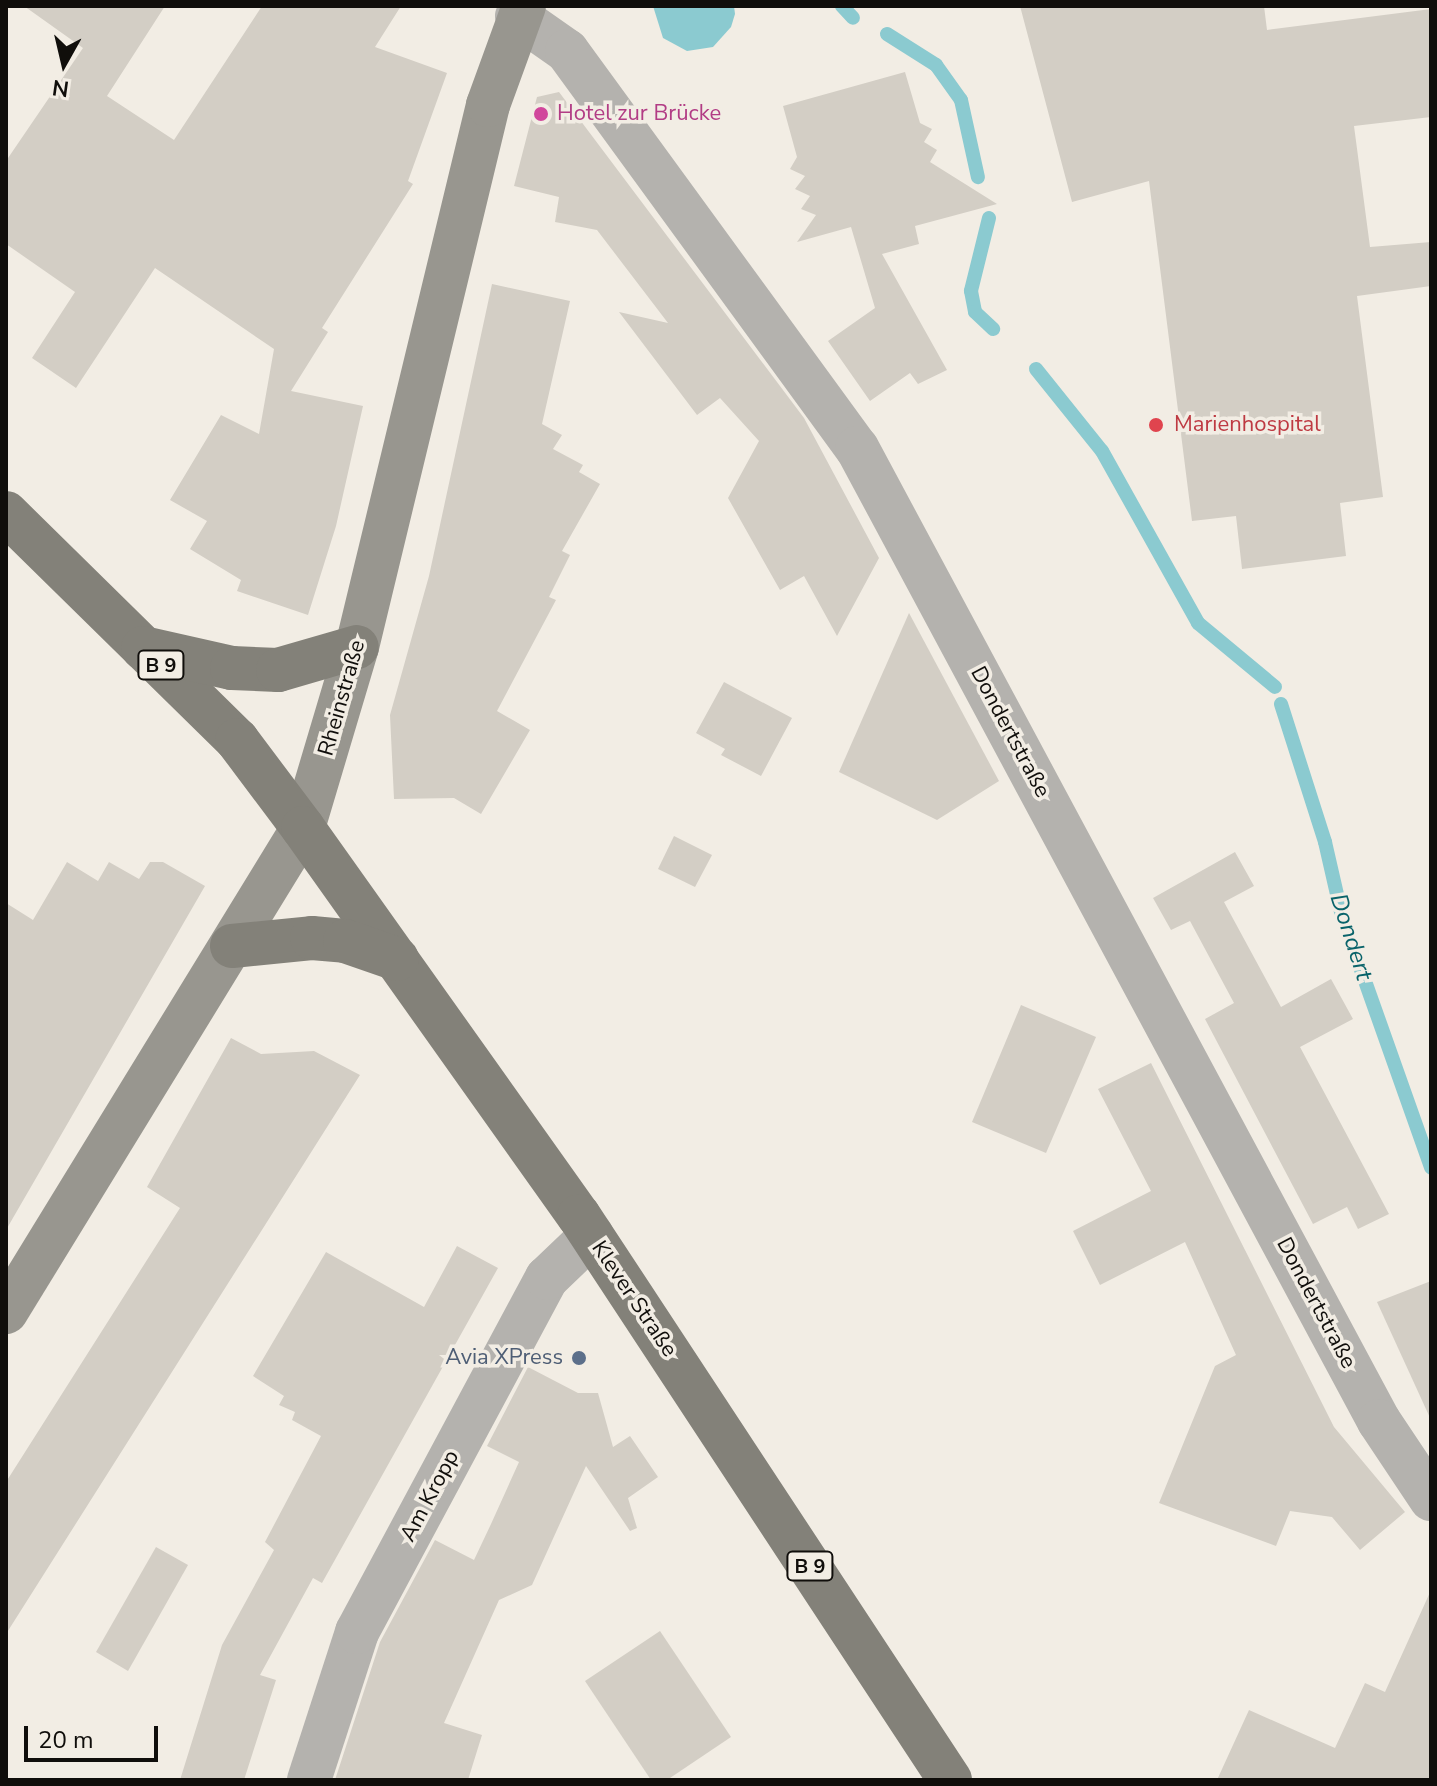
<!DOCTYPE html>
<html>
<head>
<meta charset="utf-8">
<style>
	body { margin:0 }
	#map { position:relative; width:1437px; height:1786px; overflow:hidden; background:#f2ede4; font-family:"Nunito Sans",sans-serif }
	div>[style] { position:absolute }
	.water>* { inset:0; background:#8bcad0 }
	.stream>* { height:14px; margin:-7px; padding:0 7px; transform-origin:7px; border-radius:7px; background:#8bcad0 }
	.building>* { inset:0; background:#d3cec5 }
	.street>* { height:44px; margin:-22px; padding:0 22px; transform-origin:22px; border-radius:22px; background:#b4b2ae }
	.secondary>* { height:44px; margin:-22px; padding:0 22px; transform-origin:22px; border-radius:22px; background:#98968f }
	.primary>* { height:44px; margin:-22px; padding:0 22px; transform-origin:22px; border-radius:22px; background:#838179 }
	.dots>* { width:22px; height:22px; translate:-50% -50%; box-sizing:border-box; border:4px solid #f2ede4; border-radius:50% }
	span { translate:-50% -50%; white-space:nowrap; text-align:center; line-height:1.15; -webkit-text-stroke:7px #f2ede4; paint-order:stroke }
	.shield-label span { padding:2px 6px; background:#f2ede4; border:2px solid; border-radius:6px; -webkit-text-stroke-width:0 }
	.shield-label { font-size:20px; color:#100e0b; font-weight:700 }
	.hotel-label { font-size:22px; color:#b23c85 }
	.left { translate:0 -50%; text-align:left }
	.health-label { font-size:22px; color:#be3a42 }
	.street-label { font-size:22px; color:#100e0b }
	.service-label { font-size:22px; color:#4e5e75 }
	.right { translate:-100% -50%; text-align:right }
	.water-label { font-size:24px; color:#09636a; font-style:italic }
	.frame { position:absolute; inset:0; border:8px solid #100e0b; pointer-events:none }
	.north { position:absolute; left:24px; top:24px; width:80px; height:80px; -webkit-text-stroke:6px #f2ede4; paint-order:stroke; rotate:188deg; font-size:22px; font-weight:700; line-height:32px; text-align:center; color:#100e0b }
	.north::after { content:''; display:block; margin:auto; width:28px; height:36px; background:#100e0b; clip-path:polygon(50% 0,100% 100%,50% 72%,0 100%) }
	.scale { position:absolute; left:24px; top:1726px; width:134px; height:36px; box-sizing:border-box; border:4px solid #100e0b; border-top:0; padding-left:10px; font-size:24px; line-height:28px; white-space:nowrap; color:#100e0b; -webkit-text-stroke:6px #f2ede4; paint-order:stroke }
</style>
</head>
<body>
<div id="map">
	<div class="water">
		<div style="clip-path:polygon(653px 6px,734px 6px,735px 14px,731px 27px,713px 47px,687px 51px,663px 38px)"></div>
	</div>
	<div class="stream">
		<div style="left:842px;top:6px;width:16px;rotate:47deg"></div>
		<div style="left:887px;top:34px;width:58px;rotate:32.3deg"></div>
		<div style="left:936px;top:65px;width:43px;rotate:54.5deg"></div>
		<div style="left:961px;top:100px;width:79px;rotate:77.6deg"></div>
		<div style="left:989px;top:218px;width:75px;rotate:103.9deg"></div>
		<div style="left:971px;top:291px;width:21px;rotate:79deg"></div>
		<div style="left:975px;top:312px;width:25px;rotate:43deg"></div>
		<div style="left:1036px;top:369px;width:105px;rotate:51.2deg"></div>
		<div style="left:1102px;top:451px;width:197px;rotate:60.8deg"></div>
		<div style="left:1198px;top:623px;width:100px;rotate:39.7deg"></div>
		<div style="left:1281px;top:704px;width:145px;rotate:72.3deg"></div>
		<div style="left:1325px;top:842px;width:76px;rotate:77.1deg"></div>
		<div style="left:1342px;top:916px;width:267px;rotate:70.5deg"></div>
	</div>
	<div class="building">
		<div style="clip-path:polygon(24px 6px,165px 6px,107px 96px,174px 140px,262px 6px,401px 6px,375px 47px,447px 73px,408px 181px,413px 184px,322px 328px,328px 332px,291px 391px,363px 406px,336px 526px,308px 615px,237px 591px,241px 580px,190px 549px,207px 521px,170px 500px,221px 415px,259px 434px,274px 349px,155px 268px,76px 388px,32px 358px,75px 292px,6px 244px,6px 161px,83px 48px)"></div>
		<div style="clip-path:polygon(1020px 6px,1264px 6px,1267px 30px,1431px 9px,1431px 117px,1354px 126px,1370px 247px,1431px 242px,1431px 286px,1357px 296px,1383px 497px,1340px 503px,1346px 556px,1242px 569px,1236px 516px,1192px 521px,1149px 181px,1072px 202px)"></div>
		<div style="clip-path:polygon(905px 72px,920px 123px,932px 129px,924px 142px,937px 150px,930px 162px,997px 204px,915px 226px,919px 244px,882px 254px,947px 370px,918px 384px,910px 373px,870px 401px,828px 341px,875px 308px,851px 227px,797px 242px,816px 215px,801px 209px,810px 196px,795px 189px,805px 176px,790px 169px,797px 157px,783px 106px)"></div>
		<div style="clip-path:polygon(559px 92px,804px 418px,879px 558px,837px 636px,804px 576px,780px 590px,728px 498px,759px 441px,720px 398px,697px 415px,619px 312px,668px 323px,597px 230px,555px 222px,559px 197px,514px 186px,537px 97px)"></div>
		<div style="clip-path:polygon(492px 284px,570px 301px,542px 424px,562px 435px,553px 449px,583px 465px,579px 472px,600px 484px,562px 551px,570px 555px,549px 597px,556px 600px,497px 711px,530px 730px,481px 814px,454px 798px,394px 799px,390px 715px,429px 576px)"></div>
		<div style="clip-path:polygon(909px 613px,999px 781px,937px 820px,839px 772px)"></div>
		<div style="clip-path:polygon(724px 682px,792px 718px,761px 776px,721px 755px,725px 749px,696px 733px)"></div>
		<div style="clip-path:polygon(674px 836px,712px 855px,695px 887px,658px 869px)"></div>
		<div style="clip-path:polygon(1235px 852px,1254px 886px,1224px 902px,1281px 1007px,1331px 979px,1353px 1019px,1300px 1047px,1389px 1214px,1358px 1229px,1347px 1207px,1313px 1224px,1205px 1019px,1234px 1003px,1190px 921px,1171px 930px,1153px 898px)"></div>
		<div style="clip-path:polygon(67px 862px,98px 881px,109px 862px,139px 879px,150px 862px,163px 862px,205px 886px,6px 1230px,6px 903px,33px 920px)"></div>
		<div style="clip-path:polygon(1021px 1005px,1096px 1037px,1046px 1153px,972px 1122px)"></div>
		<div style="clip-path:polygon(231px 1038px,261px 1054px,314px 1051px,360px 1075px,6px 1634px,6px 1482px,180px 1208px,147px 1187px)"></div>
		<div style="clip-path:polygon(1151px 1063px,1334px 1427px,1405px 1512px,1360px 1550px,1332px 1517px,1290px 1511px,1276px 1546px,1159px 1503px,1215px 1366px,1236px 1355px,1185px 1242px,1100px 1285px,1073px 1231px,1151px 1191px,1098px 1089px)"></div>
		<div style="clip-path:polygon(457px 1246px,498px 1268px,322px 1583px,313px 1578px,260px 1675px,276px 1680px,244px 1780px,180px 1780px,222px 1645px,274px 1550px,265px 1542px,321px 1436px,292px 1420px,295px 1412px,279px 1405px,284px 1396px,253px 1376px,326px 1252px,424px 1307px)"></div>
		<div style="clip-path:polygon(1431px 1281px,1431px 1420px,1377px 1302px)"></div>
		<div style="clip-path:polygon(528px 1367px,578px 1393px,598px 1393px,613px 1447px,630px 1436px,658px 1477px,628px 1498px,637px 1528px,630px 1531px,586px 1466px,532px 1585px,499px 1600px,444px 1723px,482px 1735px,468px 1780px,335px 1780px,380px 1642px,435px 1540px,474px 1560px,491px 1524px,519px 1462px,487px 1446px)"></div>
		<div style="clip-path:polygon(156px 1547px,188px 1565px,128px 1671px,96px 1652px)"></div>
		<div style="clip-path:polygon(1431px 1590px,1431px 1780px,1217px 1780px,1249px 1710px,1335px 1748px,1365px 1683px,1385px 1692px)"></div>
		<div style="clip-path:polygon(660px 1631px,731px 1737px,667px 1780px,651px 1780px,585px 1681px)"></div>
	</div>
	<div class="street">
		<div style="left:517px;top:16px;width:61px;rotate:35deg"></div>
		<div style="left:567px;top:51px;width:492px;rotate:53.9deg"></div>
		<div style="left:857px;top:448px;width:1104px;rotate:61.79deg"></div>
		<div style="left:1379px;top:1421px;width:94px;rotate:56.3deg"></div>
		<div style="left:309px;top:1780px;width:156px;rotate:-72deg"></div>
		<div style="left:357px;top:1632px;width:402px;rotate:-61.8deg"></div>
		<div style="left:547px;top:1278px;width:62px;rotate:-43.7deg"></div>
	</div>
	<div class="secondary">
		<div style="left:6px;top:1312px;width:568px;rotate:-58.47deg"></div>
		<div style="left:303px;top:828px;width:189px;rotate:-73.4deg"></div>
		<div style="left:357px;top:647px;width:558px;rotate:-76.41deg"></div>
		<div style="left:488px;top:105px;width:105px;rotate:-70deg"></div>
	</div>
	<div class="primary">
		<div style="left:6px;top:513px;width:324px;rotate:44.5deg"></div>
		<div style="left:237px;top:740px;width:110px;rotate:53.1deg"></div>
		<div style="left:303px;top:828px;width:476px;rotate:54.6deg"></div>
		<div style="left:579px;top:1216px;width:675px;rotate:56.66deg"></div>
		<div style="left:143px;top:648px;width:91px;rotate:12.7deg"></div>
		<div style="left:232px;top:668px;width:46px;rotate:2.5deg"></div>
		<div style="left:278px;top:670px;width:82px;rotate:-16.2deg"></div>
		<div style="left:232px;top:946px;width:80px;rotate:-5.7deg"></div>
		<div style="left:312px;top:938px;width:33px;rotate:5deg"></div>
		<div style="left:345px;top:941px;width:55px;rotate:19.1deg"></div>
	</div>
	<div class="dots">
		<div style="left:541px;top:114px;background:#d1479c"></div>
		<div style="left:1156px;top:425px;background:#e0444e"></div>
		<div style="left:579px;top:1358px;background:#5c6f8a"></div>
	</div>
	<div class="shield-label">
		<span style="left:161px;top:665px">B 9</span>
		<span style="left:810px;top:1566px">B 9</span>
	</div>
	<div class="hotel-label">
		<span class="left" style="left:557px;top:114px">Hotel zur Brücke</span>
	</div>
	<div class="health-label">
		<span class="left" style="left:1174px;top:425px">Marienhospital</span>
	</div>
	<div class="street-label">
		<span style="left:342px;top:698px;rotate:-74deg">Rheinstraße</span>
		<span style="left:1010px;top:732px;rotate:62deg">Dondertstraße</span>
		<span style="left:634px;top:1299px;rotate:56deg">Klever Straße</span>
		<span style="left:1316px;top:1303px;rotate:62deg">Dondertstraße</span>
		<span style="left:430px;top:1496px;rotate:-62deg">Am Kropp</span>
	</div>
	<div class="service-label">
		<span class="right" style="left:563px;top:1358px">Avia XPress</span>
	</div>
	<div class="water-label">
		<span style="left:1351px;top:937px;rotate:72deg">Dondert</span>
	</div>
	<div class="frame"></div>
	<div class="north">N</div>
	<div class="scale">20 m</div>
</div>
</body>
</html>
